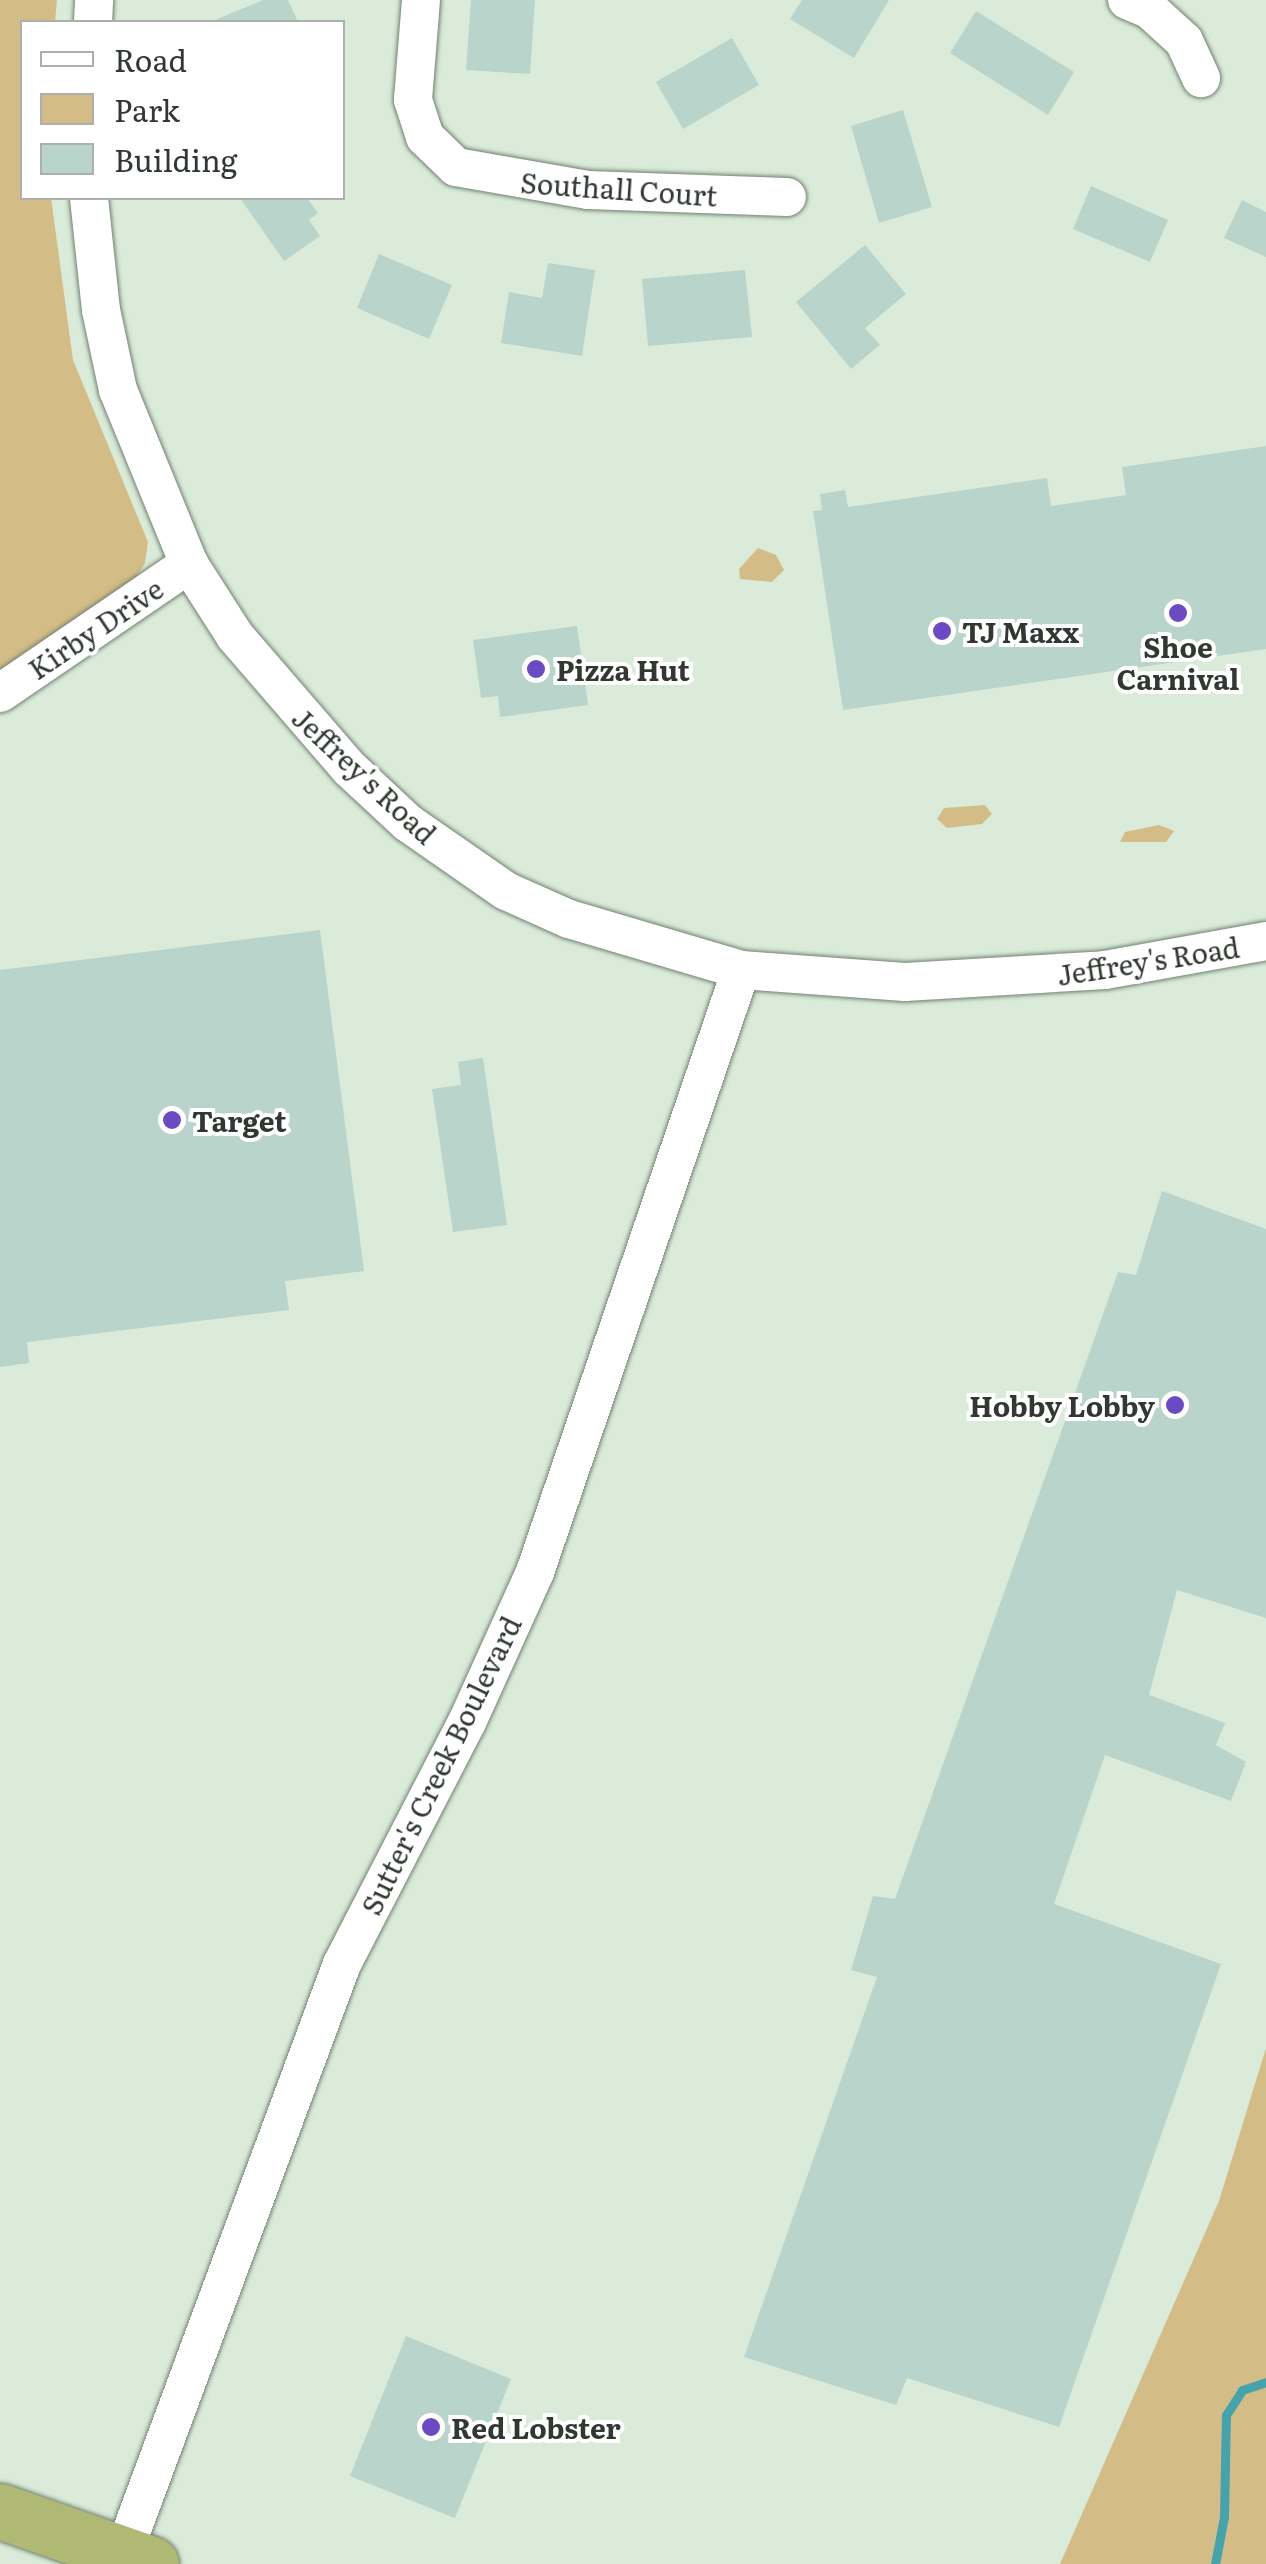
<!DOCTYPE html>
<html>
<head>
<meta charset="utf-8">
<style>
	body { margin:0 }
	#map { position:relative; width:1266px; height:2564px; overflow:hidden; background:#daecd9; font-family:Literata,serif }
	div>[style] { position:absolute }
	.green>* { inset:0; background:#d4bc86 }
	.stream>* { height:9px; margin:-4.5px; padding:0 4.5px; transform-origin:4.5px; border-radius:4.5px; background:#45a3ab }
	.building>* { inset:0; background:#b8d4cb }
	.roads { filter:drop-shadow(0 0 2px #718171) drop-shadow(0 0 2px #718171) }
	.minor>* { height:38px; margin:-19px; padding:0 19px; transform-origin:19px; border-radius:19px; background:#fff }
	.highway>* { height:55px; margin:-27.5px; padding:0 27.5px; transform-origin:27.5px; border-radius:27.5px; background:#afb974 }
	.dots>* { width:28px; height:28px; translate:-50% -50%; box-sizing:border-box; border:5px solid #fff; border-radius:50% }
	span { translate:-50% -50%; white-space:nowrap; text-align:center; line-height:1.15; -webkit-text-stroke:8px #fff; paint-order:stroke }
	.street-label { font-size:28px; color:#313831 }
	.poi-label { font-size:28px; color:#313831; font-weight:700 }
	.left { translate:0 -50%; text-align:left }
	.right { translate:-100% -50%; text-align:right }
	.legend { position:absolute; left:20px; top:20px; width:325px; height:180px; box-sizing:border-box; background:#fff; border:2px solid #adafad; margin:0; padding:12px 18px; list-style:none; font-size:30px; color:#313831 }
	.legend li { display:flex; align-items:center; gap:20px; height:50px }
	.legend b { width:50px; border:2px solid #adafad }
</style>
</head>
<body>
<div id="map">
	<div class="green">
		<div style="clip-path:polygon(0 0,57px 0,55px 22px,22px 22px,22px 198px,51px 198px,73px 360px,148px 542px,145px 563px,131px 585px,0 671px)"></div>
		<div style="clip-path:polygon(758px 548px,776px 555px,784px 570px,772px 582px,740px 579px,739px 569px)"></div>
		<div style="clip-path:polygon(985px 805px,992px 814px,982px 824px,947px 828px,937px 819px,944px 808px)"></div>
		<div style="clip-path:polygon(1159px 825px,1174px 831px,1166px 842px,1120px 842px,1125px 832px)"></div>
		<div style="clip-path:polygon(1266px 2048px,1266px 2564px,1060px 2564px,1219px 2201px)"></div>
	</div>
	<div class="stream">
		<div style="left:1215px;top:2564px;width:48px;rotate:-79.2deg"></div>
		<div style="left:1224px;top:2517px;width:102px;rotate:-88.9deg"></div>
		<div style="left:1226px;top:2415px;width:30px;rotate:-57deg"></div>
		<div style="left:1242px;top:2390px;width:25px;rotate:-18deg"></div>
	</div>
	<div class="building">
		<div style="clip-path:polygon(263px 0,288px 0,298px 22px,210px 22px)"></div>
		<div style="clip-path:polygon(471px 0,535px 0,530px 74px,466px 70px)"></div>
		<div style="clip-path:polygon(802px 0,889px 0,854px 58px,790px 19px)"></div>
		<div style="clip-path:polygon(976px 11px,1074px 72px,1048px 115px,950px 53px)"></div>
		<div style="clip-path:polygon(732px 38px,759px 85px,683px 129px,656px 82px)"></div>
		<div style="clip-path:polygon(903px 110px,932px 207px,879px 223px,851px 126px)"></div>
		<div style="clip-path:polygon(1091px 186px,1168px 220px,1150px 262px,1073px 229px)"></div>
		<div style="clip-path:polygon(240px 198px,307px 198px,318px 213px,309px 220px,320px 236px,284px 261px)"></div>
		<div style="clip-path:polygon(1242px 200px,1266px 212px,1266px 257px,1224px 238px)"></div>
		<div style="clip-path:polygon(865px 245px,906px 294px,865px 328px,880px 345px,851px 369px,796px 302px)"></div>
		<div style="clip-path:polygon(379px 254px,452px 285px,429px 339px,357px 308px)"></div>
		<div style="clip-path:polygon(548px 263px,595px 270px,582px 356px,501px 343px,509px 292px,542px 298px)"></div>
		<div style="clip-path:polygon(745px 270px,752px 337px,648px 346px,642px 279px)"></div>
		<div style="clip-path:polygon(1266px 446px,1266px 649px,843px 710px,813px 511px,822px 510px,820px 494px,845px 490px,848px 507px,1047px 478px,1051px 506px,1126px 495px,1122px 467px)"></div>
		<div style="clip-path:polygon(577px 626px,588px 705px,500px 717px,498px 696px,481px 698px,473px 640px)"></div>
		<div style="clip-path:polygon(320px 930px,364px 1271px,285px 1281px,289px 1310px,27px 1342px,29px 1363px,0 1367px,0 970px)"></div>
		<div style="clip-path:polygon(483px 1058px,507px 1225px,453px 1232px,432px 1089px,461px 1085px,458px 1062px)"></div>
		<div style="clip-path:polygon(1162px 1191px,1266px 1229px,1266px 1618px,1177px 1590px,1149px 1695px,1225px 1723px,1216px 1745px,1246px 1762px,1231px 1801px,1105px 1755px,1054px 1904px,1221px 1964px,1059px 2427px,907px 2378px,896px 2405px,744px 2357px,877px 1977px,851px 1970px,873px 1896px,895px 1899px,1118px 1272px,1136px 1275px)"></div>
		<div style="clip-path:polygon(406px 2336px,511px 2379px,455px 2518px,350px 2476px)"></div>
	</div>
	<div class="roads">
		<div class="minor">
			<div style="left:421px;top:0;width:100px;rotate:94.6deg"></div>
			<div style="left:413px;top:100px;width:39px;rotate:72deg"></div>
			<div style="left:425px;top:137px;width:43px;rotate:44.1deg"></div>
			<div style="left:456px;top:167px;width:134px;rotate:9.9deg"></div>
			<div style="left:588px;top:190px;width:199px;rotate:2deg"></div>
			<div style="left:1127px;top:0;width:25px;rotate:23deg"></div>
			<div style="left:1150px;top:10px;width:46px;rotate:42.4deg"></div>
			<div style="left:1184px;top:41px;width:41px;rotate:65.3deg"></div>
			<div style="left:93px;top:22px;width:22px;rotate:-87deg"></div>
			<div style="left:89px;top:198px;width:113px;rotate:83.9deg"></div>
			<div style="left:101px;top:310px;width:82px;rotate:78deg"></div>
			<div style="left:118px;top:390px;width:188px;rotate:67.8deg"></div>
			<div style="left:189px;top:564px;width:85px;rotate:57.4deg"></div>
			<div style="left:235px;top:636px;width:176px;rotate:49.2deg"></div>
			<div style="left:350px;top:769px;width:79px;rotate:43deg"></div>
			<div style="left:408px;top:823px;width:119px;rotate:34.8deg"></div>
			<div style="left:506px;top:891px;width:69px;rotate:24deg"></div>
			<div style="left:569px;top:919px;width:179px;rotate:16.5deg"></div>
			<div style="left:741px;top:970px;width:164px;rotate:4.2deg"></div>
			<div style="left:905px;top:982px;width:200px;rotate:-3.4deg"></div>
			<div style="left:1105px;top:970px;width:164px;rotate:-10.2deg"></div>
			<div style="left:0;top:693px;width:229px;rotate:-34.3deg"></div>
			<div style="left:123px;top:2554px;width:629px;rotate:-69.64deg"></div>
			<div style="left:342px;top:1964px;width:272px;rotate:-62.7deg"></div>
			<div style="left:467px;top:1722px;width:165px;rotate:-65.6deg"></div>
			<div style="left:535px;top:1572px;width:636px;rotate:-71.11deg"></div>
		</div>
		<div class="highway">
			<div style="left:0;top:2511px;width:160px;rotate:19.3deg"></div>
		</div>
	</div>
	<div class="dots">
		<div style="left:1178px;top:613px;background:#6b4bc4"></div>
		<div style="left:942px;top:631px;background:#6b4bc4"></div>
		<div style="left:536px;top:669px;background:#6b4bc4"></div>
		<div style="left:172px;top:1120px;background:#6b4bc4"></div>
		<div style="left:1175px;top:1405px;background:#6b4bc4"></div>
		<div style="left:431px;top:2427px;background:#6b4bc4"></div>
	</div>
	<div class="street-label">
		<span style="left:619px;top:188px;rotate:4deg">Southall Court</span>
		<span style="left:95px;top:628px;rotate:-34deg">Kirby Drive</span>
		<span style="left:365px;top:775px;rotate:43deg">Jeffrey's Road</span>
		<span style="left:1148px;top:960px;rotate:-9deg">Jeffrey's Road</span>
		<span style="left:440px;top:1765px;rotate:-64deg">Sutter's Creek Boulevard</span>
	</div>
	<div class="poi-label">
		<span class="left" style="left:962px;top:631px">TJ Maxx</span>
		<span style="left:1178px;top:662px">Shoe<br>Carnival</span>
		<span class="left" style="left:556px;top:669px">Pizza Hut</span>
		<span class="left" style="left:192px;top:1120px">Target</span>
		<span class="right" style="left:1155px;top:1405px">Hobby Lobby</span>
		<span class="left" style="left:451px;top:2427px">Red Lobster</span>
	</div>
	<ul class="legend">
	<li><b style="height:12px;background:#fff"></b>Road</li>
	<li><b style="height:28px;background:#d4bc86"></b>Park</li>
	<li><b style="height:28px;background:#b8d4cb"></b>Building</li>
	</ul>
</div>
</body>
</html>
